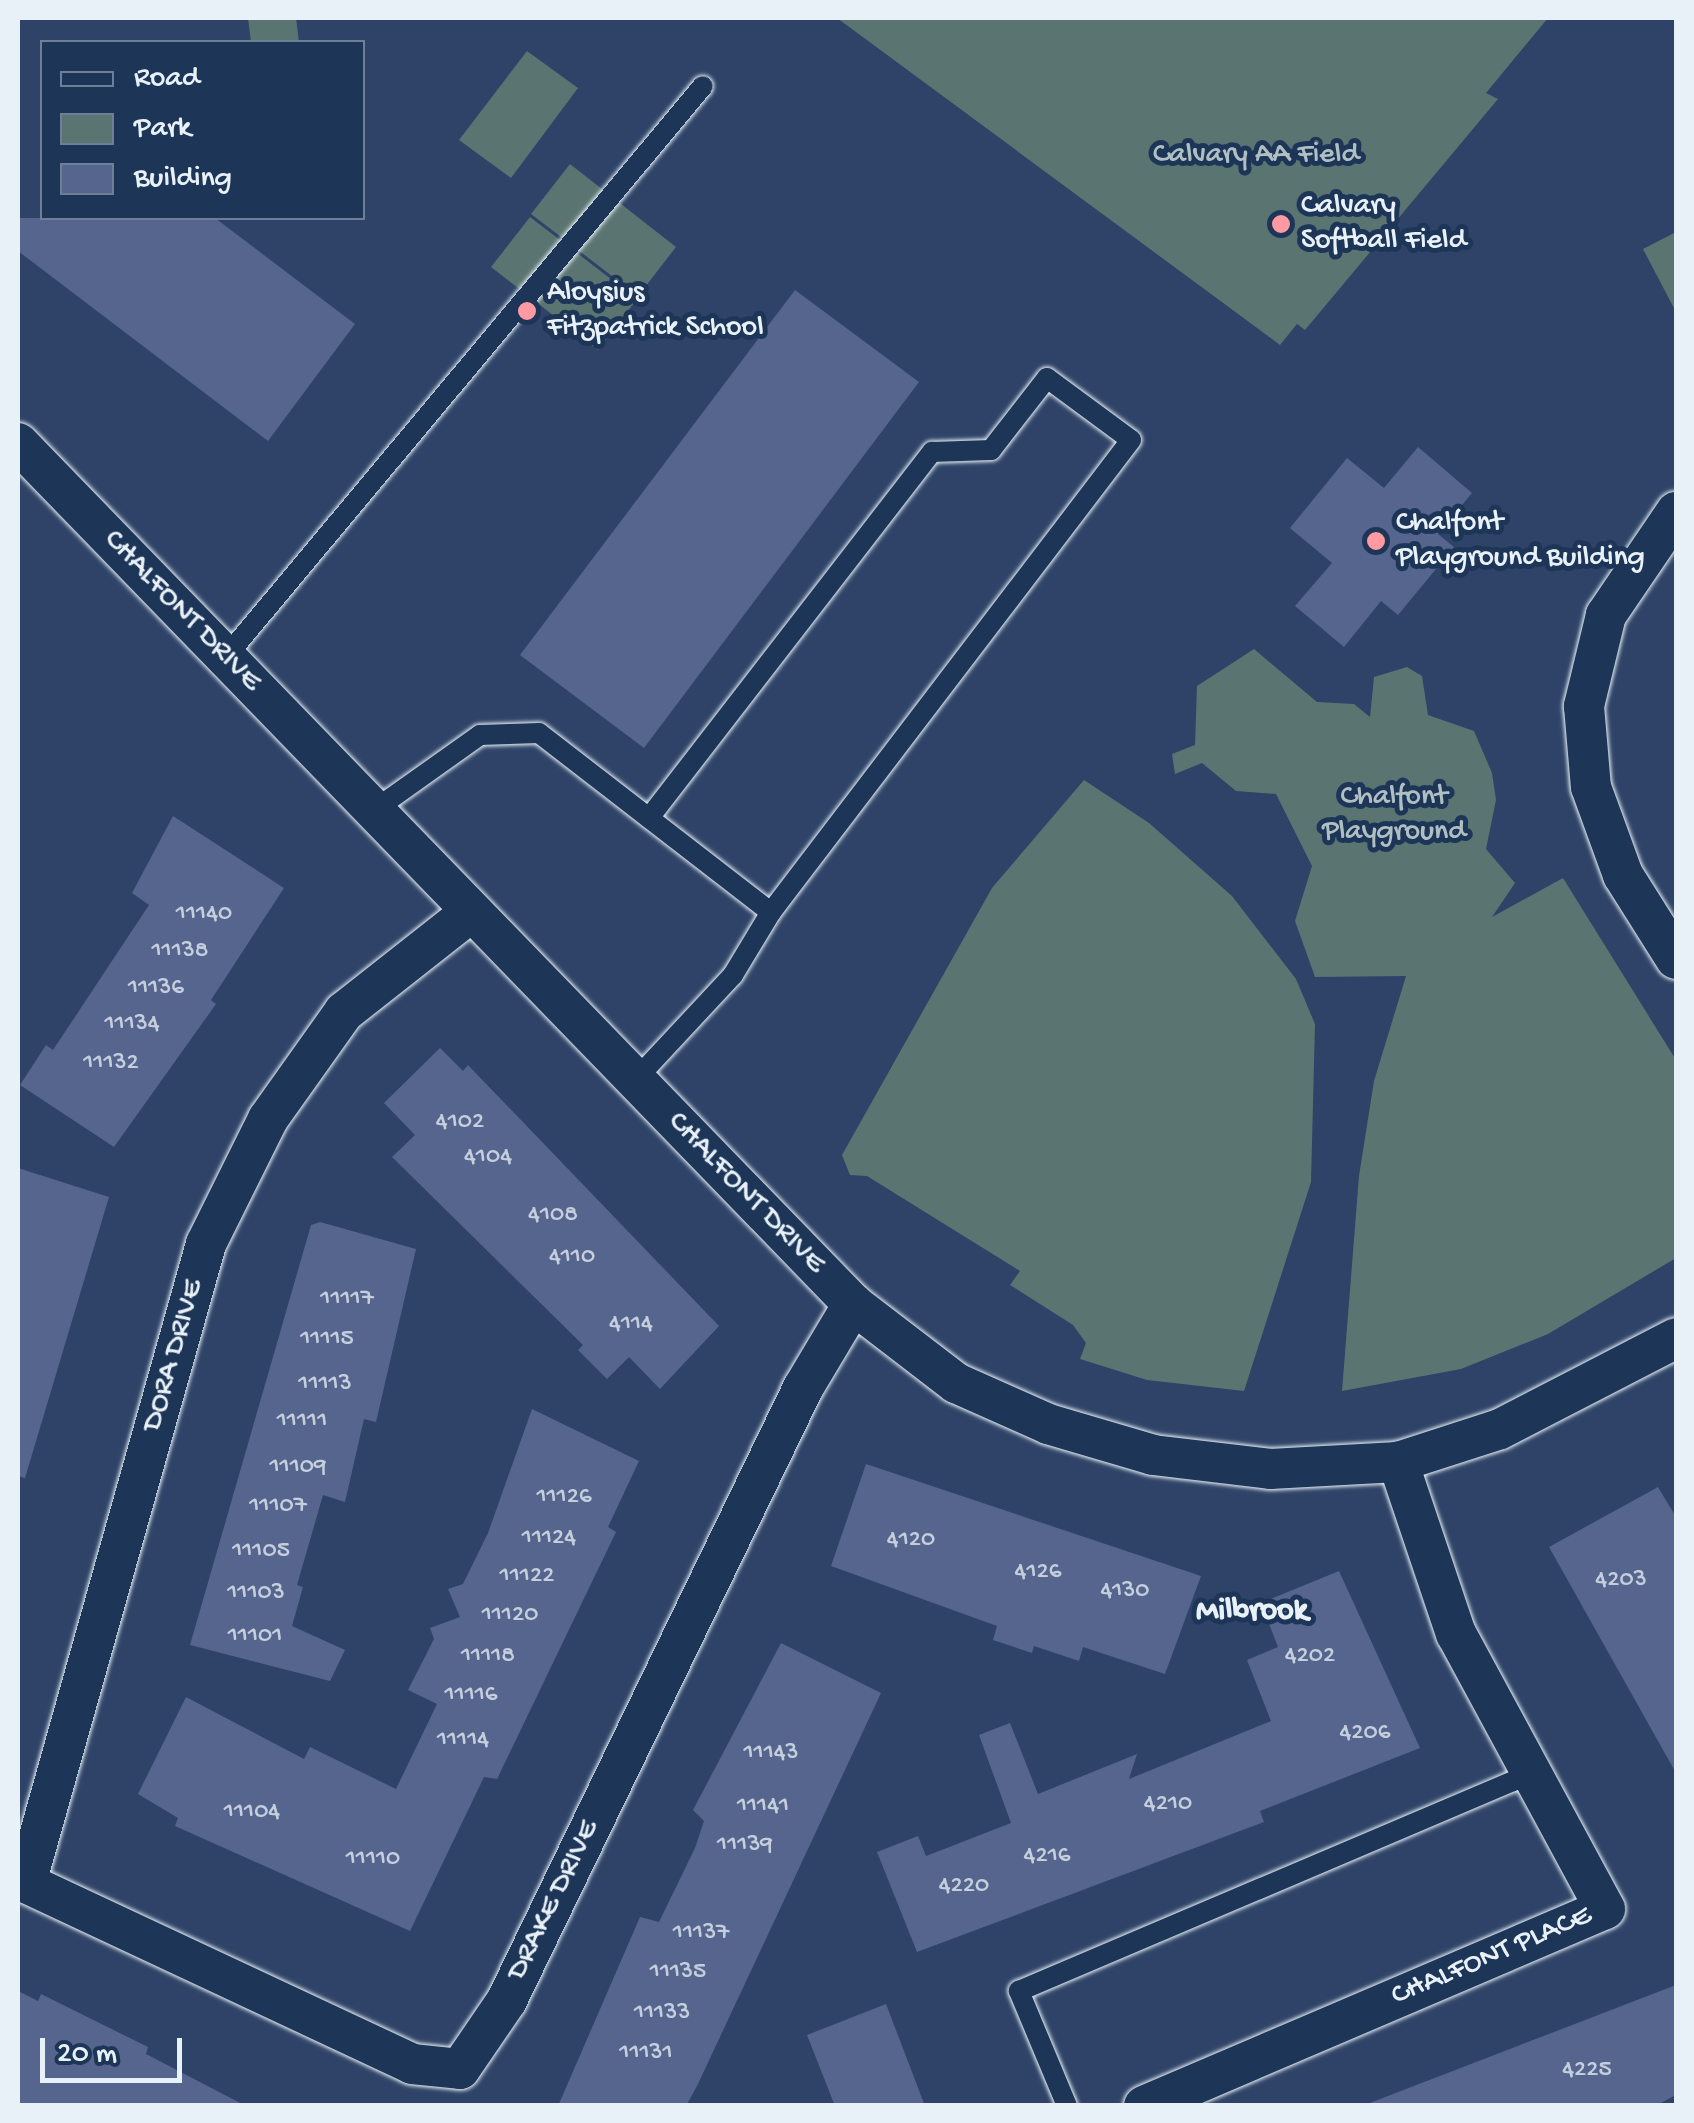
<!DOCTYPE html>
<html>
<head>
<meta charset="utf-8">
<style>
	body { margin:0 }
	#map { position:relative; width:1694px; height:2123px; overflow:hidden; background:#2e4367; font-family:"Gochi Hand",sans-serif }
	div>[style] { position:absolute }
	.green>* { inset:0; background:#5a7471 }
	.building>* { inset:0; background:#56658d }
	.roads { filter:drop-shadow(0 0 2px #e8f1f8) drop-shadow(0 0 2px #e8f1f8) }
	.service>* { height:20px; margin:-10px; padding:0 10px; transform-origin:10px; border-radius:10px; background:#1d3557 }
	.minor>* { height:40px; margin:-20px; padding:0 20px; transform-origin:20px; border-radius:20px; background:#1d3557 }
	.dots>* { width:28px; height:28px; translate:-50% -50%; box-sizing:border-box; border:5px solid #1d3557; border-radius:50% }
	span { translate:-50% -50%; white-space:nowrap; text-align:center; line-height:1.15; -webkit-text-stroke:10px #1d3557; paint-order:stroke }
	.number-label { font-size:25px; color:#c4cedd }
	.number-label span { -webkit-text-stroke-width:0 }
	.park-label { font-size:30px; color:#afbfc2 }
	.poi-label { font-size:30px; color:#e8f1f8 }
	.left { translate:0 -50%; text-align:left }
	.street-label { font-size:30px; color:#e8f1f8 }
	.neighbourhood-label { font-size:32px; color:#e8f1f8; font-weight:700 }
	.frame { position:absolute; inset:0; border:20px solid #e8f1f8; pointer-events:none }
	.legend { position:absolute; left:40px; top:40px; width:325px; height:180px; box-sizing:border-box; background:#1d3557; border:2px solid #6e8097; margin:0; padding:12px 18px; list-style:none; font-size:30px; color:#e8f1f8 }
	.legend li { display:flex; align-items:center; gap:20px; height:50px }
	.legend b { width:50px; border:2px solid #6e8097 }
	.scale { position:absolute; left:40px; top:2038px; width:142px; height:45px; box-sizing:border-box; border:5px solid #e8f1f8; border-top:0; padding-left:12px; font-size:30px; line-height:35px; white-space:nowrap; color:#e8f1f8; -webkit-text-stroke:8px #1d3557; paint-order:stroke }
</style>
</head>
<body>
<div id="map">
	<div class="green">
		<div style="clip-path:polygon(248px 18px,296px 18px,299px 42px,251px 42px)"></div>
		<div style="clip-path:polygon(837px 18px,1548px 18px,1486px 93px,1498px 99px,1305px 330px,1297px 324px,1280px 345px)"></div>
		<div style="clip-path:polygon(527px 51px,578px 88px,511px 178px,459px 140px)"></div>
		<div style="clip-path:polygon(570px 164px,676px 247px,638px 296px,531px 214px)"></div>
		<div style="clip-path:polygon(530px 217px,637px 299px,598px 350px,491px 267px)"></div>
		<div style="clip-path:polygon(1676px 232px,1676px 312px,1643px 249px)"></div>
		<div style="clip-path:polygon(1254px 649px,1317px 702px,1354px 704px,1370px 717px,1374px 677px,1407px 667px,1422px 676px,1428px 715px,1474px 731px,1492px 773px,1496px 800px,1486px 849px,1515px 883px,1492px 917px,1563px 878px,1676px 1060px,1676px 1258px,1548px 1334px,1461px 1369px,1342px 1391px,1359px 1176px,1374px 1081px,1406px 976px,1315px 977px,1295px 921px,1312px 866px,1276px 794px,1236px 791px,1202px 763px,1175px 774px,1172px 754px,1195px 745px,1197px 686px)"></div>
		<div style="clip-path:polygon(1084px 780px,1149px 823px,1232px 896px,1296px 979px,1315px 1024px,1311px 1182px,1244px 1391px,1147px 1380px,1080px 1359px,1086px 1343px,1073px 1325px,1010px 1285px,1020px 1271px,867px 1176px,850px 1175px,842px 1155px,992px 888px)"></div>
	</div>
	<div class="building">
		<div style="clip-path:polygon(18px 218px,215px 218px,355px 324px,268px 441px,18px 251px)"></div>
		<div style="clip-path:polygon(795px 290px,919px 382px,644px 748px,520px 655px)"></div>
		<div style="clip-path:polygon(1418px 447px,1472px 493px,1438px 534px,1454px 547px,1398px 615px,1381px 601px,1344px 647px,1295px 606px,1332px 563px,1290px 528px,1347px 458px,1384px 488px)"></div>
		<div style="clip-path:polygon(173px 816px,284px 888px,211px 1000px,216px 1004px,114px 1147px,20px 1085px,46px 1045px,53px 1050px,149px 905px,132px 893px)"></div>
		<div style="clip-path:polygon(440px 1048px,463px 1071px,468px 1065px,719px 1326px,660px 1389px,629px 1357px,607px 1379px,578px 1350px,583px 1345px,392px 1157px,415px 1135px,384px 1103px)"></div>
		<div style="clip-path:polygon(18px 1168px,109px 1197px,25px 1478px,18px 1476px)"></div>
		<div style="clip-path:polygon(320px 1222px,416px 1249px,376px 1422px,364px 1419px,345px 1502px,323px 1495px,297px 1585px,303px 1587px,292px 1626px,345px 1650px,330px 1681px,190px 1645px,311px 1225px)"></div>
		<div style="clip-path:polygon(532px 1409px,639px 1461px,608px 1527px,616px 1532px,497px 1779px,484px 1777px,410px 1931px,175px 1826px,178px 1818px,138px 1794px,186px 1697px,304px 1759px,310px 1747px,396px 1789px,437px 1704px,408px 1690px,434px 1639px,430px 1628px,460px 1617px,448px 1589px,463px 1584px,488px 1533px)"></div>
		<div style="clip-path:polygon(866px 1464px,1201px 1576px,1165px 1674px,1083px 1647px,1079px 1661px,1034px 1646px,1032px 1653px,993px 1640px,997px 1626px,831px 1566px)"></div>
		<div style="clip-path:polygon(1658px 1487px,1676px 1517px,1676px 1773px,1549px 1547px)"></div>
		<div style="clip-path:polygon(1339px 1571px,1420px 1748px,1260px 1811px,1264px 1822px,917px 1952px,877px 1852px,918px 1836px,926px 1856px,1011px 1823px,979px 1735px,1010px 1723px,1038px 1794px,1137px 1754px,1129px 1779px,1271px 1721px,1247px 1660px,1278px 1647px,1261px 1603px)"></div>
		<div style="clip-path:polygon(781px 1643px,881px 1693px,697px 2086px,686px 2106px,558px 2106px,640px 1917px,659px 1922px,695px 1848px,704px 1821px,693px 1810px)"></div>
		<div style="clip-path:polygon(1676px 1985px,1676px 2095px,1655px 2106px,1362px 2106px)"></div>
		<div style="clip-path:polygon(18px 1991px,38px 2001px,41px 1994px,148px 2047px,146px 2054px,246px 2106px,18px 2106px)"></div>
		<div style="clip-path:polygon(886px 2004px,925px 2106px,835px 2106px,807px 2035px)"></div>
	</div>
	<div class="roads">
		<div class="service">
			<div style="left:225px;top:658px;width:745px;rotate:-50.12deg"></div>
			<div style="left:373px;top:811px;width:131px;rotate:-35.4deg"></div>
			<div style="left:480px;top:735px;width:59px;rotate:-1.9deg"></div>
			<div style="left:539px;top:733px;width:293px;rotate:37.7deg"></div>
			<div style="left:771px;top:912px;width:74px;rotate:121.1deg"></div>
			<div style="left:733px;top:975px;width:144px;rotate:133deg"></div>
			<div style="left:649px;top:818px;width:463px;rotate:-52.3deg"></div>
			<div style="left:932px;top:452px;width:59px;rotate:-1.9deg"></div>
			<div style="left:991px;top:450px;width:91px;rotate:-52.1deg"></div>
			<div style="left:1047px;top:378px;width:104px;rotate:36.4deg"></div>
			<div style="left:1131px;top:440px;width:594px;rotate:127.33deg"></div>
			<div style="left:1067px;top:2106px;width:125px;rotate:-112.7deg"></div>
			<div style="left:1019px;top:1991px;width:557px;rotate:-23.02deg"></div>
		</div>
		<div class="minor">
			<div style="left:18px;top:443px;width:1199px;rotate:45.88deg"></div>
			<div style="left:853px;top:1304px;width:130px;rotate:37.5deg"></div>
			<div style="left:956px;top:1383px;width:101px;rotate:24deg"></div>
			<div style="left:1048px;top:1424px;width:109px;rotate:16.4deg"></div>
			<div style="left:1153px;top:1455px;width:118px;rotate:6.8deg"></div>
			<div style="left:1270px;top:1469px;width:128px;rotate:-3.1deg"></div>
			<div style="left:1398px;top:1462px;width:107px;rotate:-17.9deg"></div>
			<div style="left:1500px;top:1429px;width:198px;rotate:-27.3deg"></div>
			<div style="left:1676px;top:512px;width:125px;rotate:124.2deg"></div>
			<div style="left:1606px;top:615px;width:94px;rotate:103.6deg"></div>
			<div style="left:1584px;top:706px;width:81px;rotate:85.1deg"></div>
			<div style="left:1591px;top:787px;width:94px;rotate:70deg"></div>
			<div style="left:1623px;top:875px;width:99px;rotate:57.8deg"></div>
			<div style="left:471px;top:912px;width:162px;rotate:141.8deg"></div>
			<div style="left:344px;top:1012px;width:131px;rotate:125.4deg"></div>
			<div style="left:268px;top:1119px;width:140px;rotate:116.4deg"></div>
			<div style="left:206px;top:1244px;width:664px;rotate:105.73deg"></div>
			<div style="left:26px;top:1883px;width:426px;rotate:25.1deg"></div>
			<div style="left:412px;top:2064px;width:48px;rotate:5.9deg"></div>
			<div style="left:460px;top:2069px;width:83px;rotate:-55.7deg"></div>
			<div style="left:507px;top:2000px;width:680px;rotate:-64.19deg"></div>
			<div style="left:803px;top:1388px;width:98px;rotate:-59.2deg"></div>
			<div style="left:1144px;top:2106px;width:501px;rotate:-23.14deg"></div>
			<div style="left:1605px;top:1909px;width:313px;rotate:-118.4deg"></div>
			<div style="left:1456px;top:1634px;width:182px;rotate:-108.6deg"></div>
		</div>
	</div>
	<div class="dots">
		<div style="left:1281px;top:224px;background:#ff9aa2"></div>
		<div style="left:527px;top:311px;background:#ff9aa2"></div>
		<div style="left:1376px;top:541px;background:#ff9aa2"></div>
	</div>
	<div class="number-label">
		<span style="left:204px;top:915px">11140</span>
		<span style="left:180px;top:952px">11138</span>
		<span style="left:156px;top:989px">11136</span>
		<span style="left:132px;top:1025px">11134</span>
		<span style="left:111px;top:1064px">11132</span>
		<span style="left:460px;top:1123px">4102</span>
		<span style="left:488px;top:1158px">4104</span>
		<span style="left:553px;top:1216px">4108</span>
		<span style="left:572px;top:1258px">4110</span>
		<span style="left:347px;top:1300px">11117</span>
		<span style="left:631px;top:1325px">4114</span>
		<span style="left:327px;top:1340px">11115</span>
		<span style="left:325px;top:1385px">11113</span>
		<span style="left:302px;top:1422px">11111</span>
		<span style="left:298px;top:1468px">11109</span>
		<span style="left:564px;top:1498px">11126</span>
		<span style="left:278px;top:1507px">11107</span>
		<span style="left:549px;top:1539px">11124</span>
		<span style="left:911px;top:1541px">4120</span>
		<span style="left:261px;top:1552px">11105</span>
		<span style="left:1038px;top:1573px">4126</span>
		<span style="left:527px;top:1577px">11122</span>
		<span style="left:1621px;top:1581px">4203</span>
		<span style="left:1125px;top:1592px">4130</span>
		<span style="left:256px;top:1594px">11103</span>
		<span style="left:510px;top:1616px">11120</span>
		<span style="left:255px;top:1637px">11101</span>
		<span style="left:488px;top:1657px">11118</span>
		<span style="left:1310px;top:1657px">4202</span>
		<span style="left:471px;top:1696px">11116</span>
		<span style="left:1365px;top:1734px">4206</span>
		<span style="left:463px;top:1741px">11114</span>
		<span style="left:771px;top:1754px">11143</span>
		<span style="left:1168px;top:1805px">4210</span>
		<span style="left:763px;top:1807px">11141</span>
		<span style="left:252px;top:1813px">11104</span>
		<span style="left:745px;top:1846px">11139</span>
		<span style="left:1047px;top:1857px">4216</span>
		<span style="left:373px;top:1860px">11110</span>
		<span style="left:964px;top:1887px">4220</span>
		<span style="left:701px;top:1934px">11137</span>
		<span style="left:678px;top:1973px">11135</span>
		<span style="left:662px;top:2014px">11133</span>
		<span style="left:646px;top:2054px">11131</span>
		<span style="left:1587px;top:2071px">4225</span>
	</div>
	<div class="park-label">
		<span style="left:1256px;top:156px">Calvary AA Field</span>
		<span style="left:1394px;top:815px">Chalfont<br>Playground</span>
	</div>
	<div class="poi-label">
		<span class="left" style="left:1301px;top:224px">Calvary<br>Softball Field</span>
		<span class="left" style="left:547px;top:311px">Aloysius<br>Fitzpatrick School</span>
		<span class="left" style="left:1396px;top:541px">Chalfont<br>Playground Building</span>
	</div>
	<div class="street-label">
		<span style="left:181px;top:612px;rotate:46deg">CHALFONT DRIVE</span>
		<span style="left:745px;top:1194px;rotate:46deg">CHALFONT DRIVE</span>
		<span style="left:175px;top:1356px;rotate:-74deg">DORA DRIVE</span>
		<span style="left:555px;top:1901px;rotate:-64deg">DRAKE DRIVE</span>
		<span style="left:1492px;top:1957px;rotate:-23deg">CHALFONT PLACE</span>
	</div>
	<div class="neighbourhood-label">
		<span style="left:1252px;top:1612px">Milbrook</span>
	</div>
	<div class="frame"></div>
	<ul class="legend">
	<li><b style="height:12px;background:#1d3557"></b>Road</li>
	<li><b style="height:28px;background:#5a7471"></b>Park</li>
	<li><b style="height:28px;background:#56658d"></b>Building</li>
	</ul>
	<div class="scale">20 m</div>
</div>
</body>
</html>
